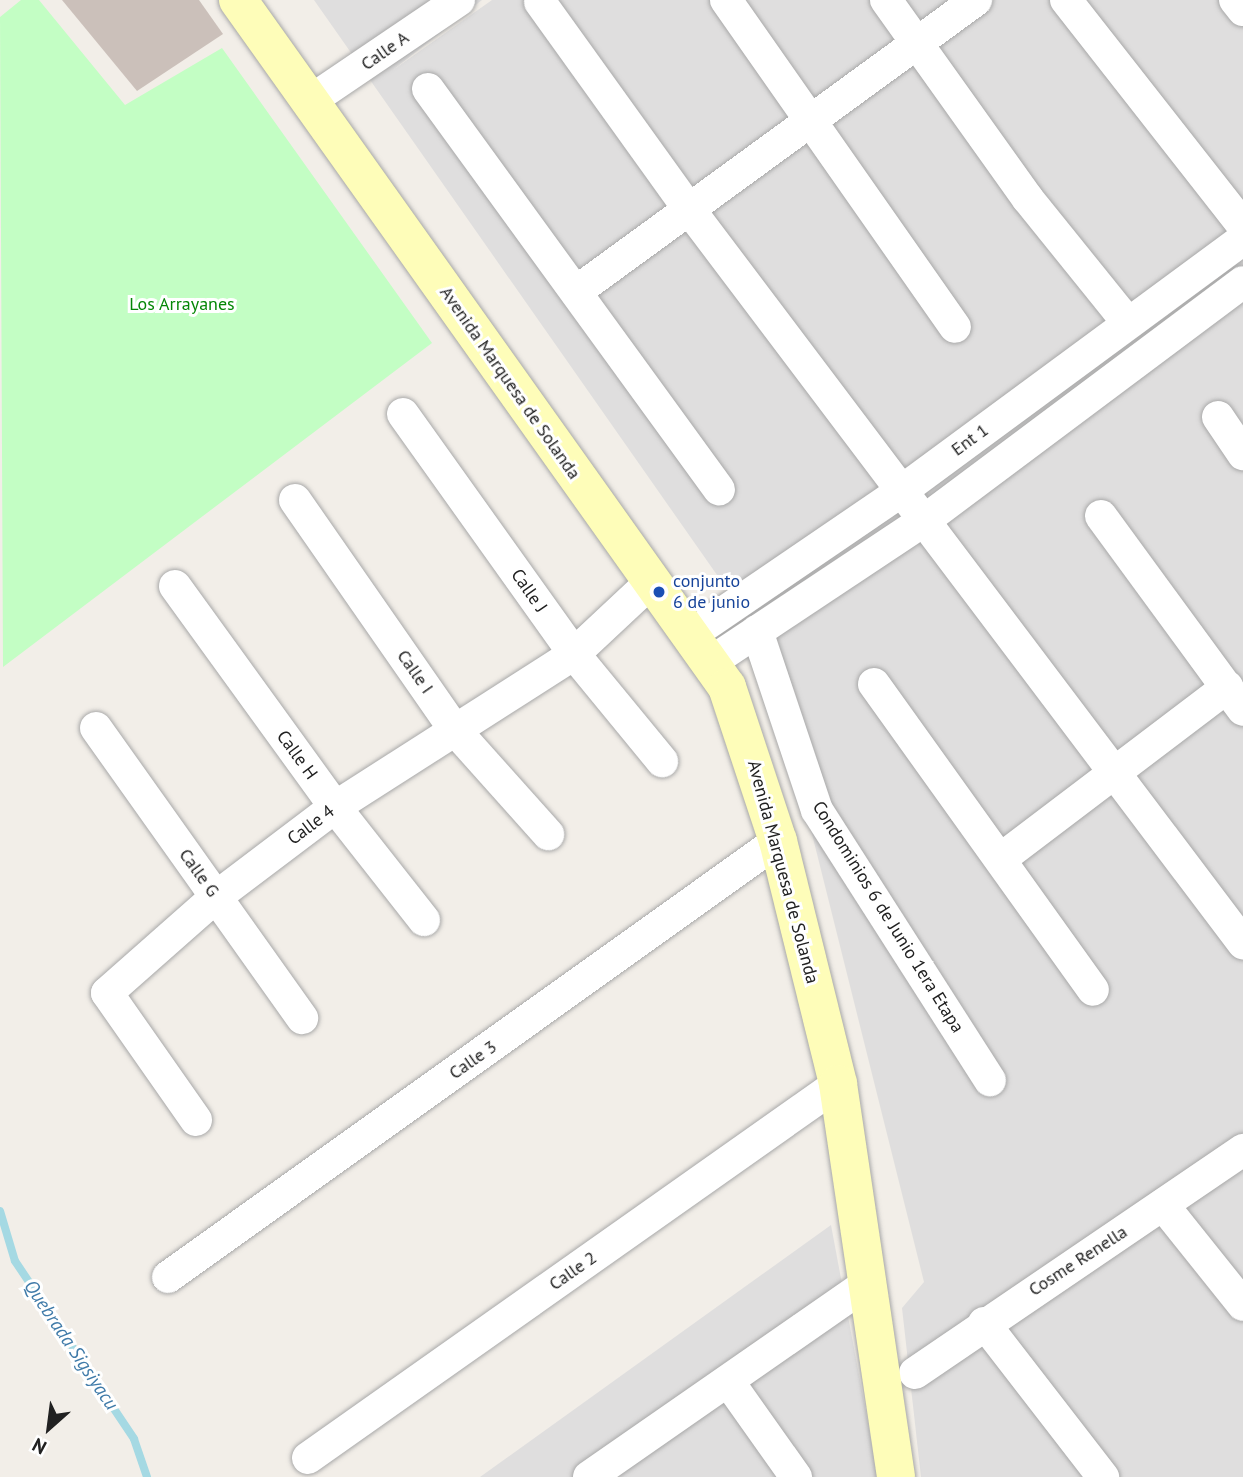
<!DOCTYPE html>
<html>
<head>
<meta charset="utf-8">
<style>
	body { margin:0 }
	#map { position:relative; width:1243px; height:1477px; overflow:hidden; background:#f2eee8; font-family:"PT Sans",sans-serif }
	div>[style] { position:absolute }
	.residential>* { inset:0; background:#dfdede }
	.park>* { inset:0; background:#c3fec4 }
	.stream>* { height:8px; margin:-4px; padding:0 4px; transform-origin:4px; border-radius:4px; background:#a5d9e3 }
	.building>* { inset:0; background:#cbc0ba }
	.roads { filter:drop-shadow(0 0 2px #a8a8a8) drop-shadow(0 0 2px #a8a8a8) }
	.street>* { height:32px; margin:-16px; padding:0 16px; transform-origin:16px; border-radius:16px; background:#fff }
	.secondary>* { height:38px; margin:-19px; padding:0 19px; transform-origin:19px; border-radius:19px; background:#fefdb9 }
	.dots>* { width:19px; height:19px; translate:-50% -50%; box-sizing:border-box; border:4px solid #fff; border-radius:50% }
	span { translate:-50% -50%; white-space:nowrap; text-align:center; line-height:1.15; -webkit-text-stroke:6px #fff; paint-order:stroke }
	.street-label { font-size:18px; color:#212121 }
	.park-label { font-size:18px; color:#048606 }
	.transit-label { font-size:18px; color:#164399 }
	.left { translate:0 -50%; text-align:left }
	.water-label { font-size:19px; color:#407ba9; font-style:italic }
	.north { position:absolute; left:14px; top:1393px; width:70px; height:70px; -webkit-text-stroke:5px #fff; paint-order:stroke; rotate:208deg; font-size:19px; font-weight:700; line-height:28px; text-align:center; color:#212121 }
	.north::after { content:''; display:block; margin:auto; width:24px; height:32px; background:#212121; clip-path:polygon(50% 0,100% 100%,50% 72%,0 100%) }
</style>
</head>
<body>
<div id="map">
	<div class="residential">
		<div style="clip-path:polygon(314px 0,482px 0,393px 70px,492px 0,1243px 0,1243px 1477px,921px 1477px,902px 1308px,924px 1282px,764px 642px)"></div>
		<div style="clip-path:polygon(831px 1225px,878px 1477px,480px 1477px)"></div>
	</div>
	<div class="park">
		<div style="clip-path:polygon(21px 0,39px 0,125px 105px,222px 48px,432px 343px,3px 667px,0 17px)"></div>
	</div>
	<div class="stream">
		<div style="left:0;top:1211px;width:52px;rotate:73.3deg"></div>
		<div style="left:15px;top:1261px;width:214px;rotate:56.2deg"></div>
		<div style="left:134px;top:1439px;width:40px;rotate:71.1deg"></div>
	</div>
	<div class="building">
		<div style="clip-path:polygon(62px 0,199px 0,223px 34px,137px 91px)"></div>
	</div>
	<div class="roads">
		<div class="street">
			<div style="left:726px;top:0;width:399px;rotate:55deg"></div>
			<div style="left:886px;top:0;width:244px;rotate:54.5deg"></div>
			<div style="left:1028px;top:199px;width:159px;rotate:51.1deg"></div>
			<div style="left:1066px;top:0;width:287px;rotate:51.9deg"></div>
			<div style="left:1235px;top:0;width:13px;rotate:51deg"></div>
			<div style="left:540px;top:2px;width:255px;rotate:54.3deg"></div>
			<div style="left:689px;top:209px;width:920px;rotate:52.96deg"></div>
			<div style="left:428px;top:89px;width:495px;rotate:54deg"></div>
			<div style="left:310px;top:101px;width:180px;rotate:-34.1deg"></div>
			<div style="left:577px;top:291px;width:494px;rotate:-36.1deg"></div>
			<div style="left:403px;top:414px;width:295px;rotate:54.5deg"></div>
			<div style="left:574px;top:654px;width:139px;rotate:50.6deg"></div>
			<div style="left:1218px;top:417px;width:45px;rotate:56deg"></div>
			<div style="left:295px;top:500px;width:280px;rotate:55.2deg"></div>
			<div style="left:455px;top:730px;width:140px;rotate:48.2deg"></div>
			<div style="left:1101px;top:516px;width:240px;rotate:53.8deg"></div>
			<div style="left:175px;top:586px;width:273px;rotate:54.1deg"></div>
			<div style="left:335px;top:807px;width:144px;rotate:51.8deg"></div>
			<div style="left:757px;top:631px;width:189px;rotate:71.5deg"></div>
			<div style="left:817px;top:810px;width:321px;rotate:57.4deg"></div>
			<div style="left:692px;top:634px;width:255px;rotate:-34.3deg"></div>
			<div style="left:903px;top:490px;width:423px;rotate:-36.4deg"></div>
			<div style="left:711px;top:662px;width:257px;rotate:-33.6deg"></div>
			<div style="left:925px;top:520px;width:397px;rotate:-36.8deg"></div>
			<div style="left:874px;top:684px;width:376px;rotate:54.4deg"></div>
			<div style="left:96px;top:728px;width:356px;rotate:54.6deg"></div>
			<div style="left:1002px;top:858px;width:283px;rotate:-37.2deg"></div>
			<div style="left:196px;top:1120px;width:155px;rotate:-125deg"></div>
			<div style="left:107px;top:993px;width:145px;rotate:-41.4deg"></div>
			<div style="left:216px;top:897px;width:149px;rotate:-37.1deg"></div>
			<div style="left:335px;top:807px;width:284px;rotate:-32.6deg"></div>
			<div style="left:574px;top:654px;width:105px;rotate:-43.1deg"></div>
			<div style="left:1163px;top:1205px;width:128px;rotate:51.3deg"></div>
			<div style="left:168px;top:1277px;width:750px;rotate:-35.56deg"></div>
			<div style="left:984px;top:1323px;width:195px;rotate:52.3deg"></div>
			<div style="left:915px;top:1373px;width:397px;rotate:-34.2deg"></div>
			<div style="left:728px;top:1381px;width:118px;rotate:54.7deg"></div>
			<div style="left:308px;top:1458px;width:649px;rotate:-35.21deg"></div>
			<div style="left:589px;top:1477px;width:335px;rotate:-34.8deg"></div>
		</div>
		<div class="secondary">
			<div style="left:238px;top:0;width:843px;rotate:54.56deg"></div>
			<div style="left:727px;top:687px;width:162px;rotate:71.7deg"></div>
			<div style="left:778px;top:841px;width:250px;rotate:76.1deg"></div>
			<div style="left:838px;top:1084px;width:397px;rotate:81.6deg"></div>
		</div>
	</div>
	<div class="dots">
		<div style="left:659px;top:592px;background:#1a4fb4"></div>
	</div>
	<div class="street-label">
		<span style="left:385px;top:51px;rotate:-35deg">Calle A</span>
		<span style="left:510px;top:383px;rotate:55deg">Avenida Marquesa de Solanda</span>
		<span style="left:970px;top:440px;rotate:-36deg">Ent 1</span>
		<span style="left:529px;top:591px;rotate:55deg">Calle J</span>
		<span style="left:415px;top:672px;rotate:55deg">Calle I</span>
		<span style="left:297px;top:755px;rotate:54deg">Calle H</span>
		<span style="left:311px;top:825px;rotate:-37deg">Calle 4</span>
		<span style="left:783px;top:872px;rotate:75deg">Avenida Marquesa de Solanda</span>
		<span style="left:199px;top:873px;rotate:54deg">Calle G</span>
		<span style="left:888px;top:917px;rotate:58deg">Condominios 6 de Junio 1era Etapa</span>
		<span style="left:473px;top:1060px;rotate:-35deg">Calle 3</span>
		<span style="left:1078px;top:1261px;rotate:-33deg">Cosme Renella</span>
		<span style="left:573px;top:1271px;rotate:-35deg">Calle 2</span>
	</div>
	<div class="park-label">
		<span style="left:182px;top:304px">Los Arrayanes</span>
	</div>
	<div class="transit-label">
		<span class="left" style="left:673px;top:592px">conjunto<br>6 de junio</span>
	</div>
	<div class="water-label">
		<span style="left:71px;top:1345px;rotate:56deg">Quebrada Sigsiyacu</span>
	</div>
	<div class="north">N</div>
</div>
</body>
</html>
